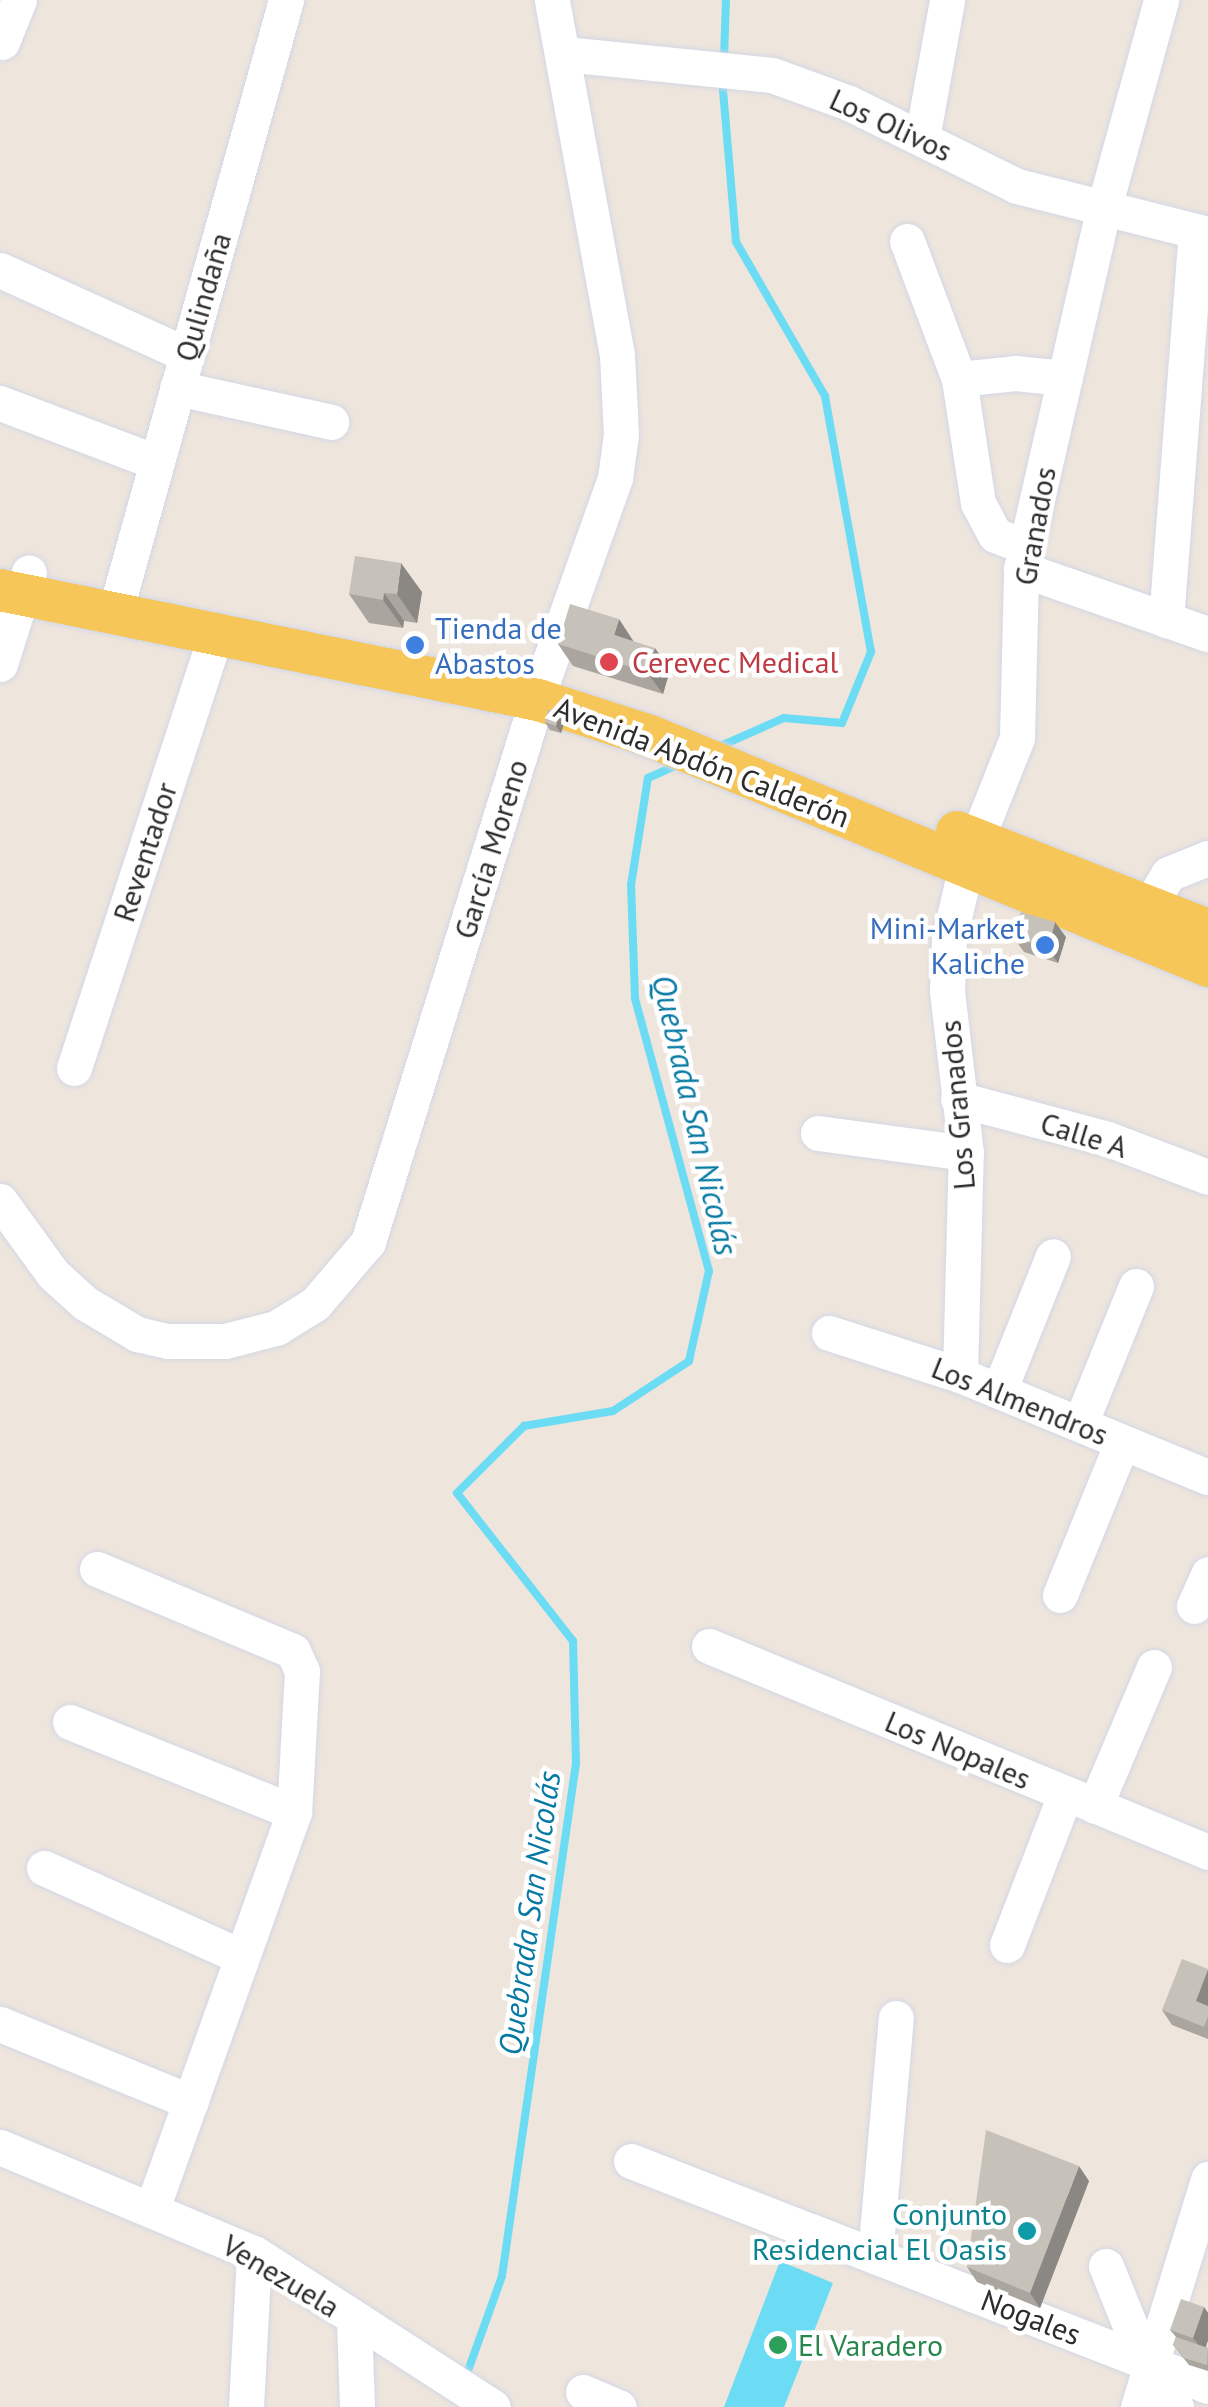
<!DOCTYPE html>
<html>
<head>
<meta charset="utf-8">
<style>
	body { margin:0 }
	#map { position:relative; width:1208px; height:2407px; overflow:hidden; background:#eee5dd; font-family:"PT Sans",sans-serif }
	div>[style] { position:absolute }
	.water>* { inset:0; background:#6cdbf4 }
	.stream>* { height:8px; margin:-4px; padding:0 4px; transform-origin:4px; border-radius:4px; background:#6cdbf4 }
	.roads { filter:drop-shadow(0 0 2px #d2d7e5) drop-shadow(0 0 2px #d2d7e5) }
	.minor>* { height:35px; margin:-17.5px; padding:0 17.5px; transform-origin:17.5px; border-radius:17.5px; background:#fff }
	.major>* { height:42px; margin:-21px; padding:0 21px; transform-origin:21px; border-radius:21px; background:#f7c659 }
	.wall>* { inset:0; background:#aaa69f }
	.shaded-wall>* { inset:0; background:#8b8782 }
	.building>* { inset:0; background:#c6c1b9 }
	.dots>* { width:28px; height:28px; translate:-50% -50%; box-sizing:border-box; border:5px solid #fff; border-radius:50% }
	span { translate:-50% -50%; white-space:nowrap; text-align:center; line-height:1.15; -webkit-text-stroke:9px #fff; paint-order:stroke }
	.street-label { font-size:30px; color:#2c2c2c }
	.shop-label { font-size:30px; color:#366cbe }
	.left { translate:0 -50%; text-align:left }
	.right { translate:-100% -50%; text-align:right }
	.health-label { font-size:30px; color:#be3a42 }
	.culture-label { font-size:30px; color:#0d838f }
	.leisure-label { font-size:30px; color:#27864d }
	.water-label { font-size:32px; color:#077aa4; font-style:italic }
</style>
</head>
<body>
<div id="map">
	<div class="water">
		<div style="clip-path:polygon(780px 2261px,833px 2283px,784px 2407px,724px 2407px)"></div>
	</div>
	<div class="stream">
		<div style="left:724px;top:59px;width:59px;rotate:-88.1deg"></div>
		<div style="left:716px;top:748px;width:74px;rotate:-23.8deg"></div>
		<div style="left:784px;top:718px;width:58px;rotate:4.9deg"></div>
		<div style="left:842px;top:723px;width:77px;rotate:-67.8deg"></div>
		<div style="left:871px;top:652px;width:260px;rotate:-100.2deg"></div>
		<div style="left:825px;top:396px;width:178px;rotate:-120deg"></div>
		<div style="left:736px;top:242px;width:165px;rotate:-94.9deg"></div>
		<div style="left:465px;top:2379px;width:109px;rotate:-70.2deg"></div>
		<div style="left:502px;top:2276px;width:518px;rotate:-81.79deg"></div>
		<div style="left:576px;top:1763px;width:122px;rotate:-91.4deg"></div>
		<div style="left:573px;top:1641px;width:188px;rotate:-128.1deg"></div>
		<div style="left:457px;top:1493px;width:95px;rotate:-45deg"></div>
		<div style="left:524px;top:1426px;width:90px;rotate:-9.6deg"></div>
		<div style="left:613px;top:1411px;width:91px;rotate:-33.3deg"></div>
		<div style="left:689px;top:1361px;width:92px;rotate:-77.5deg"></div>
		<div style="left:709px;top:1271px;width:283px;rotate:-105.2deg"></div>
		<div style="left:635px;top:998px;width:113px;rotate:-92deg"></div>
		<div style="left:631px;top:885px;width:108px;rotate:-81deg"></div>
		<div style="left:648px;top:778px;width:35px;rotate:-24deg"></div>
	</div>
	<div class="roads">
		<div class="minor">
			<div style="left:2px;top:42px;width:45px;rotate:-68deg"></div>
			<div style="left:565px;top:54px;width:208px;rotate:5.8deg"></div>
			<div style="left:772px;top:75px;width:82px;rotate:20deg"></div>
			<div style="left:849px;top:103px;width:187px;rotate:26.3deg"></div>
			<div style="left:1017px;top:186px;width:197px;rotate:14.1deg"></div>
			<div style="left:922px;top:138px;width:140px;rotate:-79.7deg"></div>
			<div style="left:907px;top:241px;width:147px;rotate:69.4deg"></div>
			<div style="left:959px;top:379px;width:125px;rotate:81.3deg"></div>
			<div style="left:978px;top:503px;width:36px;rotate:62deg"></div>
			<div style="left:995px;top:535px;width:33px;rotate:21deg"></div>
			<div style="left:0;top:270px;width:205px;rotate:24.4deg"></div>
			<div style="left:959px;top:379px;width:56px;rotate:-6.1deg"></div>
			<div style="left:1015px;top:373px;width:50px;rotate:5.7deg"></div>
			<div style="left:177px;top:388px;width:158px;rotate:12.4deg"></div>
			<div style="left:0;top:403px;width:167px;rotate:20.7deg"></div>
			<div style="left:1021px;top:569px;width:198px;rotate:19.2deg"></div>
			<div style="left:114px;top:616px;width:640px;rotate:-74.4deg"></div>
			<div style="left:1166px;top:620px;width:389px;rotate:-85.6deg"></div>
			<div style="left:0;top:664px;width:96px;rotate:-72.5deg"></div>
			<div style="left:1149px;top:906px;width:37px;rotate:-59deg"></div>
			<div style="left:1168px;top:874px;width:43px;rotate:-21.8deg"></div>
			<div style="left:74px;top:1068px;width:454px;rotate:-71.9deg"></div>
			<div style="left:958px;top:1099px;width:155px;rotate:14.9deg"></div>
			<div style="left:1108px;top:1139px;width:107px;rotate:20.8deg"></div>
			<div style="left:818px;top:1133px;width:149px;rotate:7.7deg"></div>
			<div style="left:0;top:1201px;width:90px;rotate:54deg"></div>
			<div style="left:53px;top:1274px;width:43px;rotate:42.2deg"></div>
			<div style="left:85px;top:1303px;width:61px;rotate:30.8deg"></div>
			<div style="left:137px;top:1334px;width:32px;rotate:13deg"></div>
			<div style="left:168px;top:1341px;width:57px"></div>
			<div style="left:225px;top:1341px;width:53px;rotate:-14.3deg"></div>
			<div style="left:276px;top:1328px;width:46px;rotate:-31.6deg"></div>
			<div style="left:315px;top:1304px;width:82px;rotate:-49.5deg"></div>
			<div style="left:368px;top:1242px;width:585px;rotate:-72.71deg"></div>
			<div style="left:542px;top:683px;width:218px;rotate:-70.4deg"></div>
			<div style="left:615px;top:478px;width:44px;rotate:-82.2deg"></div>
			<div style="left:621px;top:434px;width:79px;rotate:-92.9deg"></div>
			<div style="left:617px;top:355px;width:361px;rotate:-100.4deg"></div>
			<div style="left:829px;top:1333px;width:138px;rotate:17.8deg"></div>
			<div style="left:960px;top:1375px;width:268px;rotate:22.4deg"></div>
			<div style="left:960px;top:1375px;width:222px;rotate:-88.5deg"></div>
			<div style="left:966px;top:1153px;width:163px;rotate:-96.7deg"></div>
			<div style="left:947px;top:991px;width:52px;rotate:-87.8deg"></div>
			<div style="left:949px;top:939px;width:75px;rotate:-76.9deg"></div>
			<div style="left:966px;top:866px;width:138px;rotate:-68.3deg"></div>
			<div style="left:1017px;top:738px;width:169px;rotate:-88.6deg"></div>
			<div style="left:1021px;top:569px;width:367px;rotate:-77.1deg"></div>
			<div style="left:1103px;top:211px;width:219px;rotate:-74.6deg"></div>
			<div style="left:999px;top:1391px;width:145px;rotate:-68.2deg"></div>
			<div style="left:1080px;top:1424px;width:149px;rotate:-67.9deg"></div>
			<div style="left:97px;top:1569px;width:212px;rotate:22.7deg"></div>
			<div style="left:293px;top:1651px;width:22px;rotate:66deg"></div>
			<div style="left:302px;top:1671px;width:141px;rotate:93.2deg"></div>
			<div style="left:294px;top:1812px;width:422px;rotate:109.7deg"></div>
			<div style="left:1060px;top:1595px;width:165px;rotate:-67.9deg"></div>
			<div style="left:1194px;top:1606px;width:35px;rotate:-66deg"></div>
			<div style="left:709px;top:1646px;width:540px;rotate:22.43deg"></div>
			<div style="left:70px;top:1722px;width:241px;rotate:21.9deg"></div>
			<div style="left:1095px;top:1806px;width:151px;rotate:-67deg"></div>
			<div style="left:44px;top:1868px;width:215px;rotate:24.2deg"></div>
			<div style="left:1007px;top:1945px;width:161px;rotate:-68.9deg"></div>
			<div style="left:0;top:2024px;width:206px;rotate:22.2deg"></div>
			<div style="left:0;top:2147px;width:275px;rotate:22.7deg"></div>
			<div style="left:254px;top:2253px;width:284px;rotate:32.8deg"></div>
			<div style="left:631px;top:2161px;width:619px;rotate:21.3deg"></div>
			<div style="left:875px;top:2256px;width:239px;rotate:-85deg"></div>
			<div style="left:1106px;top:2266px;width:83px;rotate:68.1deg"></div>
			<div style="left:1137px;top:2343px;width:75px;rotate:58.6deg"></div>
			<div style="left:354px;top:2321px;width:86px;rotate:88deg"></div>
			<div style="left:583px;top:2392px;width:39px;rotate:23deg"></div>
			<div style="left:246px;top:2407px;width:154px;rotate:-87deg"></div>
			<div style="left:1138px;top:2407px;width:239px;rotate:-72.9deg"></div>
		</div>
		<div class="major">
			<div style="left:0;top:590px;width:549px;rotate:11.56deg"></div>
			<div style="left:538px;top:700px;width:118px;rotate:17.8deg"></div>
			<div style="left:650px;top:736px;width:604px;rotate:22.4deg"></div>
			<div style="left:957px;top:832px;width:269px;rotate:21.3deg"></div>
		</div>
	</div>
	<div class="wall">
		<div style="clip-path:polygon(422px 592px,417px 623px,404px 621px,403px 628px,369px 623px,349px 594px)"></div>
		<div style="clip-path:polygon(634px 642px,670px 670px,663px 694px,573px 666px,558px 644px)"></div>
		<div style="clip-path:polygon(559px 713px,565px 720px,561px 733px,550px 730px,545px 722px)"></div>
		<div style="clip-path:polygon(1066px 937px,1058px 963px,1024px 952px,1014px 938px)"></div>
		<div style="clip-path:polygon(1208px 1969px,1208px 2039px,1172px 2025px,1162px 2010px)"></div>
		<div style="clip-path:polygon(1089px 2181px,1040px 2308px,977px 2282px,967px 2267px)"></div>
		<div style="clip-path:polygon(1204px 2307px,1208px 2313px,1208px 2340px,1206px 2347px,1208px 2348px,1208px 2371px,1189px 2365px,1173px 2345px,1176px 2337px,1170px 2330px)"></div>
	</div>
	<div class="shaded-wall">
		<div style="clip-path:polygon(401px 563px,422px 592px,417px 623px,397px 594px)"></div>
		<div style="clip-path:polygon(384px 593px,404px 621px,403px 628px,383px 600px)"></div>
		<div style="clip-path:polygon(619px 619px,634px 642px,614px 635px)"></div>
		<div style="clip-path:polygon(655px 648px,670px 670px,663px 694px,647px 672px)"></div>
		<div style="clip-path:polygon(559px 713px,565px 720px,561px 733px,556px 726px)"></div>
		<div style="clip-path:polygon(1055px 922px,1066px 937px,1058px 963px,1048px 948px)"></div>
		<div style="clip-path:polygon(1208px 1970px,1208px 2012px,1196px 2001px)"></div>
		<div style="clip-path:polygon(1079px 2166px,1089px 2181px,1040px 2308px,1030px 2293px)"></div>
		<div style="clip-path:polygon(1204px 2307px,1208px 2313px,1208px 2340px,1204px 2352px,1193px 2338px)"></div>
	</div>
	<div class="building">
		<div style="clip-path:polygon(355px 556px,401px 563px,397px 594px,384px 593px,383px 600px,349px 594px)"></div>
		<div style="clip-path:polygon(570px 604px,619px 619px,614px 635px,655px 648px,647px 672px,558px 644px)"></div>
		<div style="clip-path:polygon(548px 709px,559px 713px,556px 726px,545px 722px)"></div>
		<div style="clip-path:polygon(1021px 912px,1055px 922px,1048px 948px,1014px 938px)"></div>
		<div style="clip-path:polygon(1182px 1959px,1208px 1969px,1196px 2001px,1208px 2006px,1208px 2016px,1204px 2027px,1162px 2010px)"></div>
		<div style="clip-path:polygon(986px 2130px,1079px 2166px,1030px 2293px,967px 2267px)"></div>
		<div style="clip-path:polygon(1181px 2299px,1204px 2307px,1193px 2338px,1170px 2330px)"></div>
		<div style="clip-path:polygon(1176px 2337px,1208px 2348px,1207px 2365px,1184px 2358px,1173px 2345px)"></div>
	</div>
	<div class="dots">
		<div style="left:415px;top:645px;background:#3f7fe0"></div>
		<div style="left:609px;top:662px;background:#e0444e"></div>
		<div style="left:1045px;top:945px;background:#3f7fe0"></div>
		<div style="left:1027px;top:2231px;background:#0f9aa8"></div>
		<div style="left:778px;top:2345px;background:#2e9e5b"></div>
	</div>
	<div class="street-label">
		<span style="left:891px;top:125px;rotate:25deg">Los Olivos</span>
		<span style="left:203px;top:297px;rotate:-74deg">Qulindaña</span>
		<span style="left:1035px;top:526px;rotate:-80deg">Granados</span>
		<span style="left:702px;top:762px;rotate:21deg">Avenida Abdón Calderón</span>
		<span style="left:491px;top:849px;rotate:-73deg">García Moreno</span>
		<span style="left:145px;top:852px;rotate:-72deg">Reventador</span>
		<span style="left:957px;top:1105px;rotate:-95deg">Los Granados</span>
		<span style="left:1084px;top:1135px;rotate:17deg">Calle A</span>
		<span style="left:1020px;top:1401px;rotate:22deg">Los Almendros</span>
		<span style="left:958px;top:1750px;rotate:23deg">Los Nopales</span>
		<span style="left:281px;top:2276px;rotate:31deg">Venezuela</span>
		<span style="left:1031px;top:2317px;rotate:21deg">Nogales</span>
	</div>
	<div class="shop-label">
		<span class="left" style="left:435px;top:645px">Tienda de<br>Abastos</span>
		<span class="right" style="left:1025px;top:945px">Mini-Market<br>Kaliche</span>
	</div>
	<div class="health-label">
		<span class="left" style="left:632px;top:662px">Cerevec Medical</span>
	</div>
	<div class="culture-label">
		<span class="right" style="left:1007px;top:2231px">Conjunto<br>Residencial El Oasis</span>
	</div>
	<div class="leisure-label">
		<span class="left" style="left:798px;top:2345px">El Varadero</span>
	</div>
	<div class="water-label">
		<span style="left:695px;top:1115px;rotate:77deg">Quebrada San Nicolás</span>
		<span style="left:529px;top:1913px;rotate:-82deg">Quebrada San Nicolás</span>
	</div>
</div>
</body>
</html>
